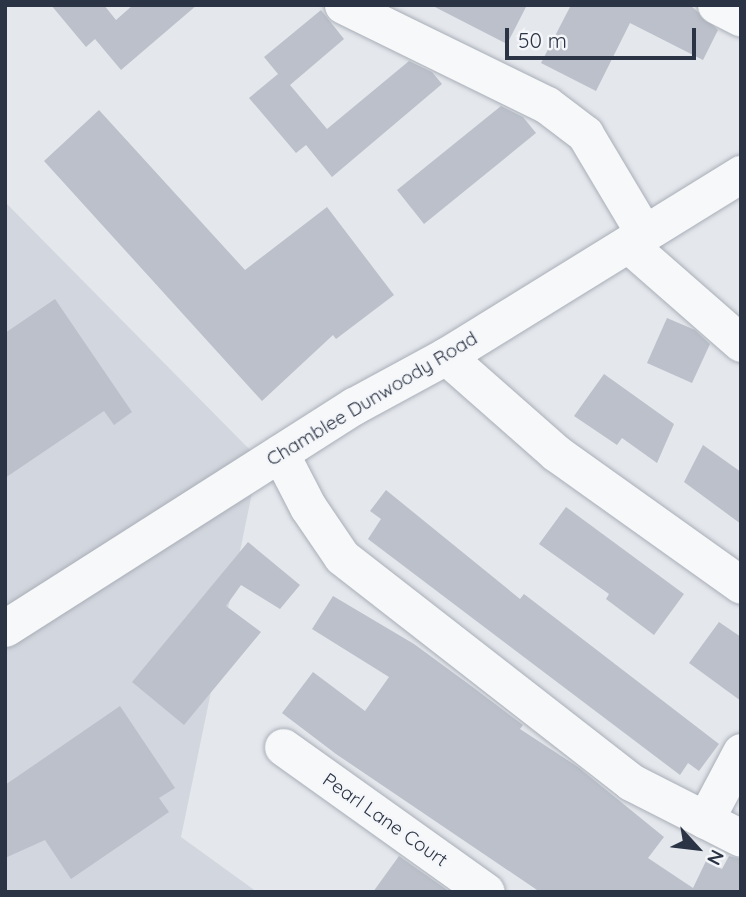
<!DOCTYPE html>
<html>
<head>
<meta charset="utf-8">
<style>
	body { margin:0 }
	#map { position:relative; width:746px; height:897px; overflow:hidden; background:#e4e7ec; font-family:Quicksand,sans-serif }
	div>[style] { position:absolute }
	.built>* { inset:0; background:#d2d6de }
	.building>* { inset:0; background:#bbc0ca }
	.roads { filter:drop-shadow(0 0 2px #a9aeb7) drop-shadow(0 0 2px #a9aeb7) }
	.minor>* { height:37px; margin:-18.5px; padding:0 18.5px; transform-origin:18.5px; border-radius:18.5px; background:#f7f8fa }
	span { translate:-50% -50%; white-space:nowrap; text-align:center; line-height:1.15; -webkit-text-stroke:5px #f4f6f9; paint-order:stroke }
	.street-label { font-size:19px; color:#2b3445 }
	.frame { position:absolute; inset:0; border:7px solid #2b3445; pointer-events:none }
	.north { position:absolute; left:662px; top:813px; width:70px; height:70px; -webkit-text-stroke:5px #f4f6f9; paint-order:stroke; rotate:117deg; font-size:19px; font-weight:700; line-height:28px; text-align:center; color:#2b3445 }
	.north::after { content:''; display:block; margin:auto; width:24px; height:32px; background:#2b3445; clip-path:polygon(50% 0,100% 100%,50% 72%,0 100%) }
	.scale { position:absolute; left:505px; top:28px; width:191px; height:32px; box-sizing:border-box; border:4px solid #2b3445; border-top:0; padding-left:9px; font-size:21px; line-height:24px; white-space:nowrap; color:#2b3445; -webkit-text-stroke:5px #f4f6f9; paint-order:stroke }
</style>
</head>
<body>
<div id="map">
	<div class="built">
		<div style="clip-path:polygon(5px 202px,259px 459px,181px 837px,257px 892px,5px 892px)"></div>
	</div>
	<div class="building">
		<div style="clip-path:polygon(51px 5px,104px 5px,116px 20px,133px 5px,197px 5px,121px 70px,95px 39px,86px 47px)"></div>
		<div style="clip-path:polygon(431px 5px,527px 5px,507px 44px)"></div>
		<div style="clip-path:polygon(571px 5px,690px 5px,718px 30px,703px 60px,630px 23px,596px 91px,541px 63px)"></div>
		<div style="clip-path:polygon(321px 10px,344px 39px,290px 85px,327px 129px,409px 61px,432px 72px,442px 84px,332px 177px,306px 145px,296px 153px,249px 98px,278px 74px,264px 57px)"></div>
		<div style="clip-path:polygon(501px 106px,523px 117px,536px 133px,424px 224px,397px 190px)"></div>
		<div style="clip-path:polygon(99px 110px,245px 270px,327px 207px,394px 295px,336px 339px,333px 335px,262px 401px,44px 161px)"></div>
		<div style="clip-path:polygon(55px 299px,132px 412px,114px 425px,104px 411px,5px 478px,5px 333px)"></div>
		<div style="clip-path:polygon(667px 318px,695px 330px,710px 344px,692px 383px,647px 363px)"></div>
		<div style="clip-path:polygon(604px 374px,674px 424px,657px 463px,622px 438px,617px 445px,574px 416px)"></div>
		<div style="clip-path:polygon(703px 445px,741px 472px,741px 524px,684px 482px)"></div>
		<div style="clip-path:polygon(386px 490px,520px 599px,524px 594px,719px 744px,699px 771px,688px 763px,680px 775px,368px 539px,381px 519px,370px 511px)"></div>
		<div style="clip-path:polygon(566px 507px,684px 594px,654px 635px,606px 599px,609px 594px,539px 544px)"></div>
		<div style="clip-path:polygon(248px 542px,300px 585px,280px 609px,241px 585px,226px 606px,261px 632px,184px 725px,132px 682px)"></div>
		<div style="clip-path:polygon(333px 596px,414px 644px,474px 688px,523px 725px,520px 729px,578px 767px,664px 837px,648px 858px,693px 888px,706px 861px,722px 869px,729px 856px,741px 859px,741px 892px,540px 892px,336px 754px,282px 713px,313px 672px,365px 711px,389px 677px,312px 629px)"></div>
		<div style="clip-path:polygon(719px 622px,741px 637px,741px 701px,689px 663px)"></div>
		<div style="clip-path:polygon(120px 706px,175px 788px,159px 798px,169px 812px,71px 879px,45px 840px,5px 858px,5px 785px)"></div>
		<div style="clip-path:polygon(399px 856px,450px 892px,373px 892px)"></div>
	</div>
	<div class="roads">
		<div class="minor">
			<div style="left:343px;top:5px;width:227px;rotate:26.1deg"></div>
			<div style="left:547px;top:105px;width:48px;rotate:37.3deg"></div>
			<div style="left:585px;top:134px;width:115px;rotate:59.2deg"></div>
			<div style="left:716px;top:5px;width:28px;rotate:27deg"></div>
			<div style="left:629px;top:245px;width:149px;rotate:41.2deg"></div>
			<div style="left:446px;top:356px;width:147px;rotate:41.4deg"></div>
			<div style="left:556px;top:453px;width:227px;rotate:35.5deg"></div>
			<div style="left:280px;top:453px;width:61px;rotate:62.6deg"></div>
			<div style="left:308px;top:507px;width:60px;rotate:55.8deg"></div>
			<div style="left:342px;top:557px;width:366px;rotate:37.9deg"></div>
			<div style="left:631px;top:782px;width:123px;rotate:27deg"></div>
			<div style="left:5px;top:628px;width:414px;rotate:-32.5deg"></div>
			<div style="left:354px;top:406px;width:105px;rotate:-28.5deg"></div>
			<div style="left:446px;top:356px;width:347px;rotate:-31.7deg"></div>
			<div style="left:283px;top:747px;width:249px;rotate:35.5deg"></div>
			<div style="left:705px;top:820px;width:77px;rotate:-62.1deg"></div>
		</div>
	</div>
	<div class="street-label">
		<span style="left:372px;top:399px;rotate:-31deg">Chamblee Dunwoody Road</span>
		<span style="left:385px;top:820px;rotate:35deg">Pearl Lane Court</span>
	</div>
	<div class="frame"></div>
	<div class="north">N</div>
	<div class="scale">50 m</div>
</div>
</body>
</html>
